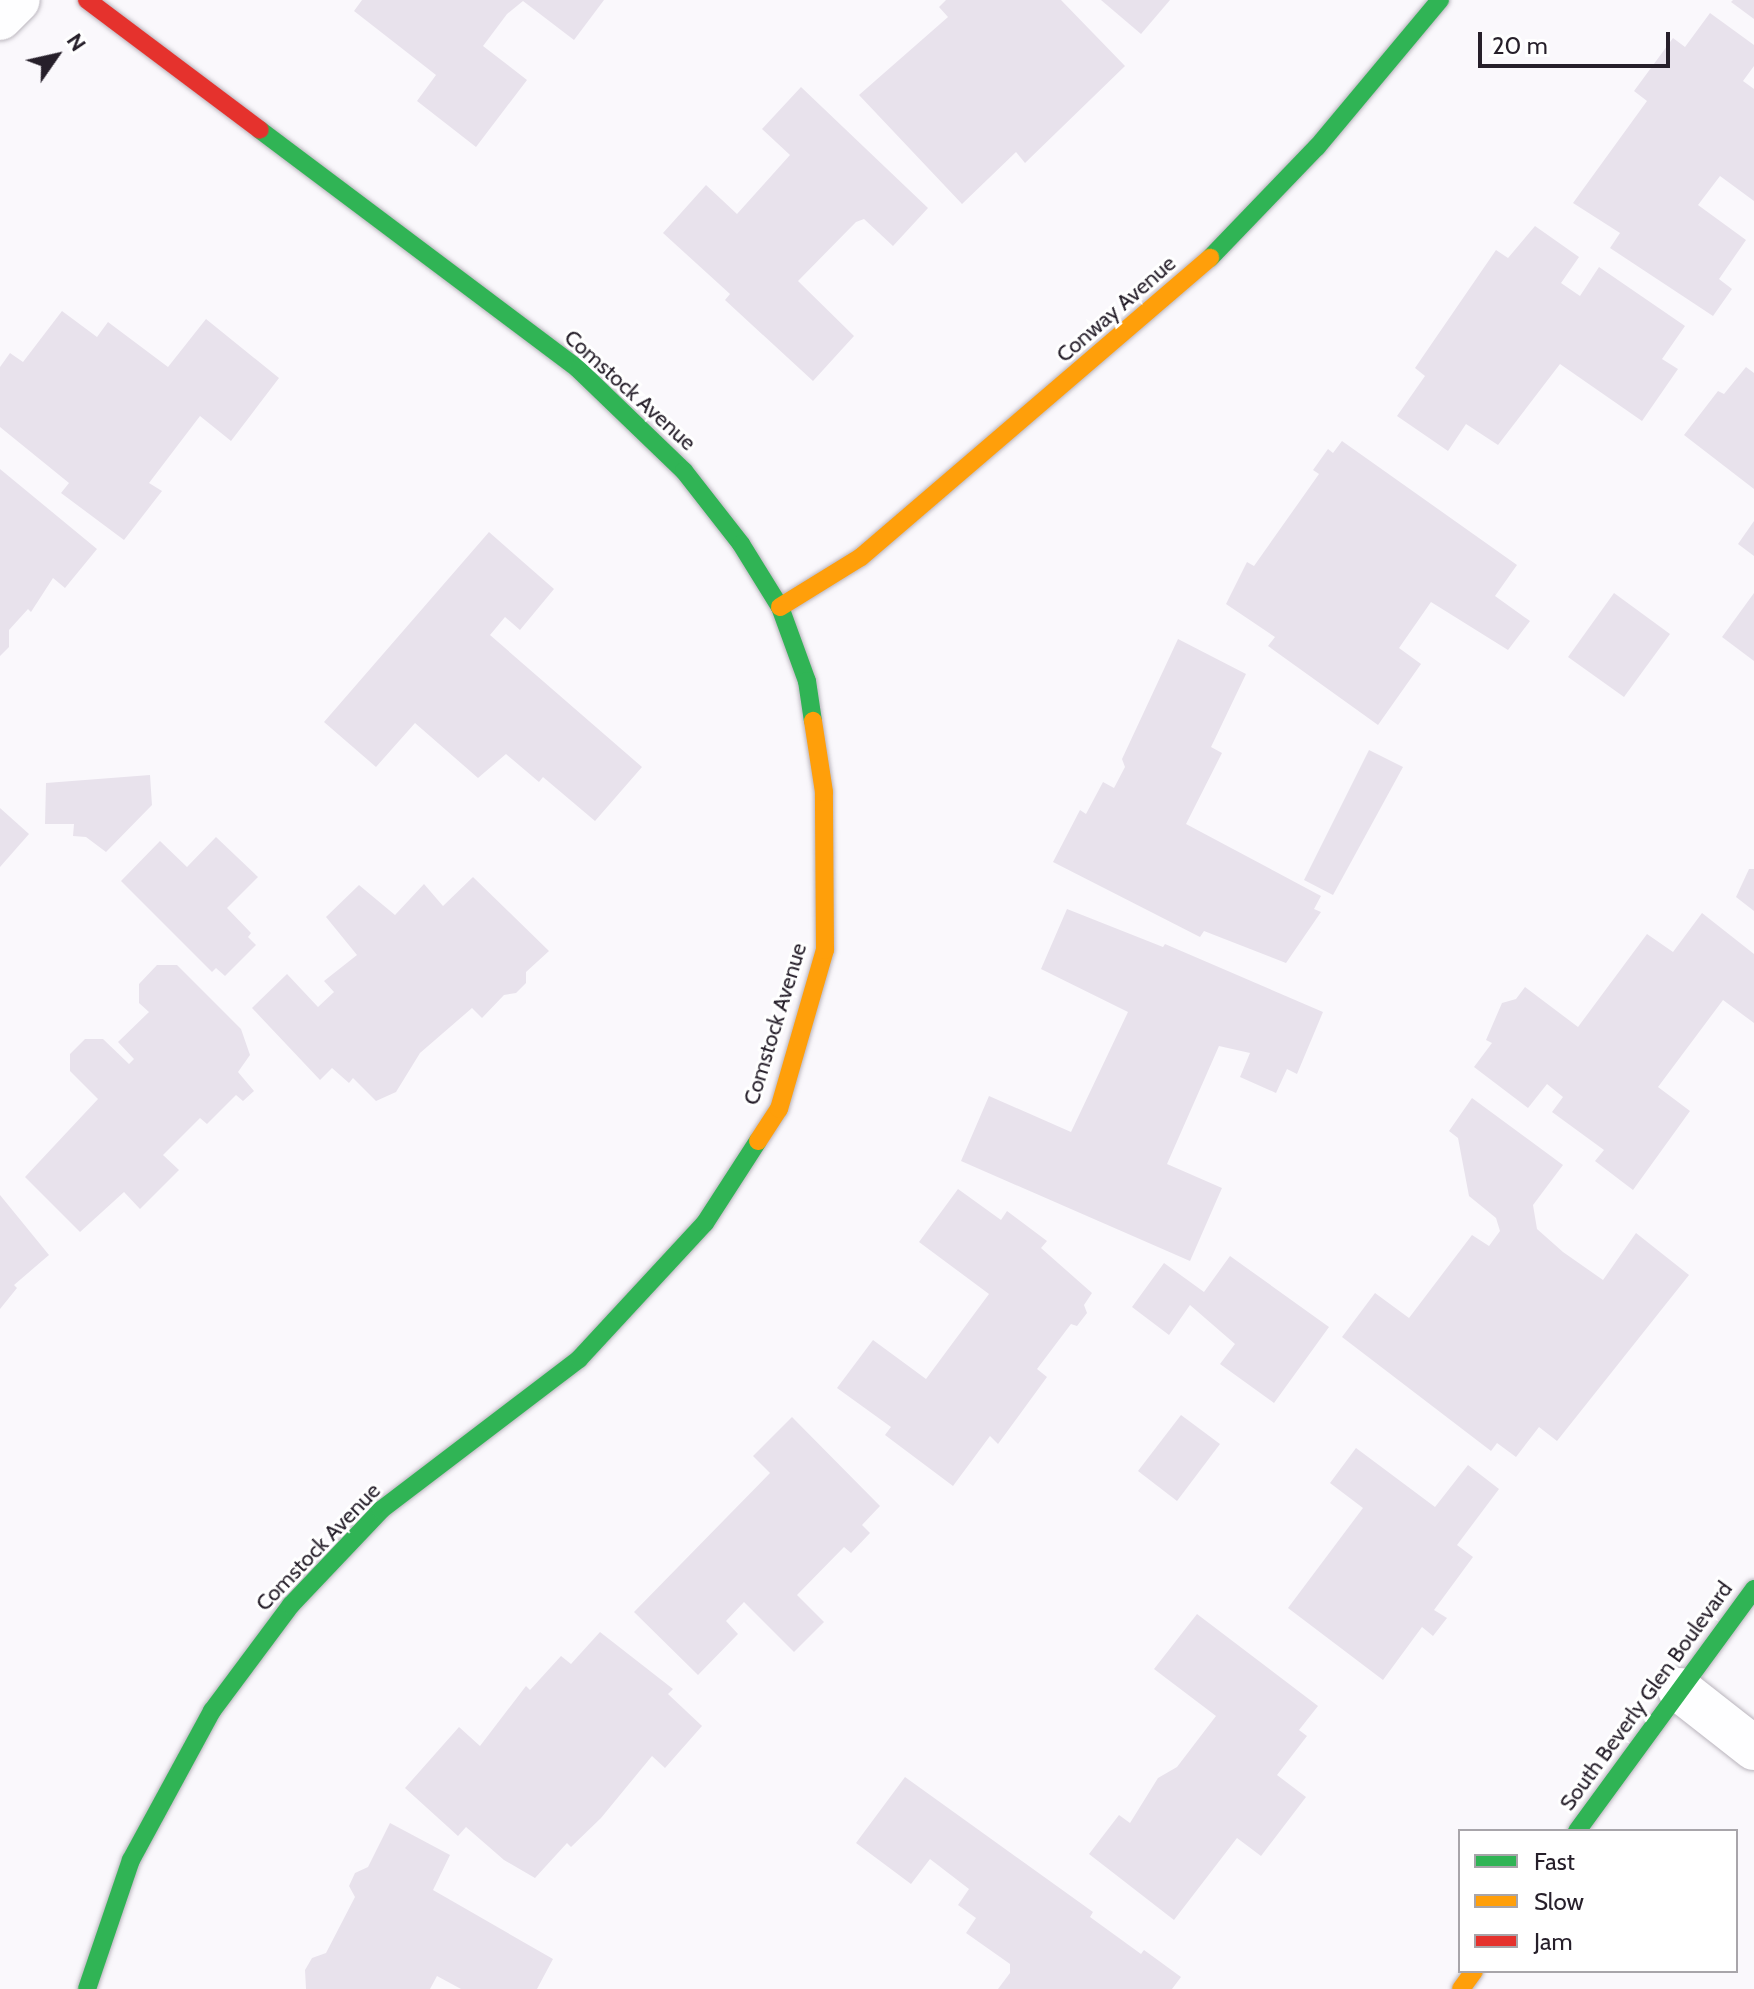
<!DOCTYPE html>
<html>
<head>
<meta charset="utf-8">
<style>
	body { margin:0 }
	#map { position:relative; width:1754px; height:1989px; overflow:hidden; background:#faf8fc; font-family:Cabin,sans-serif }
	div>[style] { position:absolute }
	.building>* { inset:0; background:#e8e2ec }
	.roads { filter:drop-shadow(0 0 2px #b9b4bc) drop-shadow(0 0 2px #b9b4bc) }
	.street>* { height:44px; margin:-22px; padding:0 22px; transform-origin:22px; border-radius:22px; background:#fefeff }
	.fast>* { height:18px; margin:-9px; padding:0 9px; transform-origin:9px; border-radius:9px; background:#30b455 }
	.slow>* { height:18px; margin:-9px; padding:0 9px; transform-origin:9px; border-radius:9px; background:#ff9f0a }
	.jam>* { height:18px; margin:-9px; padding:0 9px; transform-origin:9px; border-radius:9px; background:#e5322d }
	span { translate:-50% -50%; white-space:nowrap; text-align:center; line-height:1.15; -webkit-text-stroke:6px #fff; paint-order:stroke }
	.street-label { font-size:22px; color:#261f2a }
	.legend { position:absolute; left:1458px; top:1829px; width:280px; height:144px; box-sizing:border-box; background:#fff; border:2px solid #a8a5aa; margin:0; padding:10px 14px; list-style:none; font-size:24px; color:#261f2a }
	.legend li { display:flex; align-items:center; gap:16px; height:40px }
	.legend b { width:40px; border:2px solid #a8a5aa }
	.north { position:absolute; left:16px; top:16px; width:80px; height:80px; -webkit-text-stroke:6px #fff; paint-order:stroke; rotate:56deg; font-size:22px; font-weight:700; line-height:32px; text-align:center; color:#261f2a }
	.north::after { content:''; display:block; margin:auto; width:28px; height:36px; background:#261f2a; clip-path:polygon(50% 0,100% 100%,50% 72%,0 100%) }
	.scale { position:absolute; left:1478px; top:32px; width:192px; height:36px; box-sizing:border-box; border:4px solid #261f2a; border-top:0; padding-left:10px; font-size:24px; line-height:28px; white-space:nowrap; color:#261f2a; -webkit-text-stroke:6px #fff; paint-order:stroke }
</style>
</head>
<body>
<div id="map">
	<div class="building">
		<div style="clip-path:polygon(362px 0,604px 0,574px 40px,523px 1px,507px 14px,483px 46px,527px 80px,476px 147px,417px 101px,436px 75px,354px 11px)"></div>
		<div style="clip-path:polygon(946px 0,1061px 0,1125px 66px,1025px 163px,1016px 152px,962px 204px,859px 95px,948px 17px,939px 7px)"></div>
		<div style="clip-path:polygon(1101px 0,1170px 0,1141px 34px)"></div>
		<div style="clip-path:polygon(1733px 0,1754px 0,1754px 19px,1731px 2px)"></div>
		<div style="clip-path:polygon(1710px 13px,1754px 45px,1754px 66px,1743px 81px,1754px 89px,1754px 201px,1720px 176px,1698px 205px,1746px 240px,1719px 279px,1732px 289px,1713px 316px,1610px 248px,1620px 233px,1573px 203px,1647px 101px,1634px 91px,1673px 38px,1685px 47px)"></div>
		<div style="clip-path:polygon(801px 87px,928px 208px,893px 246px,864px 219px,856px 222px,798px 281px,854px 336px,813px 381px,725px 300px,730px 294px,663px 233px,706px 185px,737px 214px,790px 155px,762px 129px)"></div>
		<div style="clip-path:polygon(1535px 226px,1579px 257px,1561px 283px,1580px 296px,1599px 267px,1685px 326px,1662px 359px,1678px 369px,1642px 421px,1560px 364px,1498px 445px,1466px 424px,1448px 451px,1397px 416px,1425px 376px,1415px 368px,1496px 250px,1508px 258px)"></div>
		<div style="clip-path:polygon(62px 311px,97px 337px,108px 322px,168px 367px,206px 319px,279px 378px,231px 441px,200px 416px,149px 483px,162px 491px,124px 540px,61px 493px,69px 483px,0 427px,0 367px,10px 353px,23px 362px)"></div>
		<div style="clip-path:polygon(1746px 367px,1754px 373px,1754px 489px,1684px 435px,1718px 391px,1724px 394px)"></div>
		<div style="clip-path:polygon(1342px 441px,1517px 565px,1495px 596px,1530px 621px,1508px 650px,1431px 602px,1399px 648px,1421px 664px,1378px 725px,1268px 646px,1275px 637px,1226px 604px,1247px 562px,1254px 566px,1319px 474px,1313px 470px,1328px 449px,1333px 453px)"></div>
		<div style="clip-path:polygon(0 469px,97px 549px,65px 588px,53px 578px,31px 612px,28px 609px,9px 630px,9px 647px,0 656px)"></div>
		<div style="clip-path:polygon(1754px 521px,1754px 556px,1738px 544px)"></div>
		<div style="clip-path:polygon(489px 532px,554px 589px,520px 630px,505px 617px,490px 635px,642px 767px,595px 821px,543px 777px,539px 782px,506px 754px,478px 778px,415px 723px,376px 767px,324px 722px)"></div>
		<div style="clip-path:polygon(1614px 593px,1670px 634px,1624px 697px,1568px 657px)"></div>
		<div style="clip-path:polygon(1754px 593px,1754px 661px,1722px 637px)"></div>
		<div style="clip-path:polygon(1178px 639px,1246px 674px,1211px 747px,1222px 753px,1186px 824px,1321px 896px,1314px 909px,1321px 912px,1286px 963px,1204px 931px,1200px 937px,1053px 862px,1080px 810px,1086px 814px,1103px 782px,1114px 788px,1125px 767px,1122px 759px)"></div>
		<div style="clip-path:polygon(1369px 750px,1403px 767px,1333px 895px,1304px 880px)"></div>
		<div style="clip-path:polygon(150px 775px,152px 805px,106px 852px,86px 837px,73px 836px,74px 824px,45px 824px,46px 783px)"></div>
		<div style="clip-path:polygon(0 808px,29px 834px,0 867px)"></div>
		<div style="clip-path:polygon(216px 837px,258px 877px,227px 908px,251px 933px,248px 937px,256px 945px,225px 976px,216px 968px,212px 972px,121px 881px,160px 841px,187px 867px)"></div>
		<div style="clip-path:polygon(1749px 869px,1754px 869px,1754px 911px,1736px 897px)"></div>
		<div style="clip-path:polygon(473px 877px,549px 951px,526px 972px,526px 983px,516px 993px,504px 995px,482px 1018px,472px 1008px,420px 1053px,396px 1092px,376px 1101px,353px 1078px,349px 1083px,332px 1068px,320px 1080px,252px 1008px,287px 974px,318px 1007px,334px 992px,324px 981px,357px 955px,326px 917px,359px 885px,395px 915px,424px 884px,443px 906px)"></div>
		<div style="clip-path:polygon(1067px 909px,1163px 947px,1165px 944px,1323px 1012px,1297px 1074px,1287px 1069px,1276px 1093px,1240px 1077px,1250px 1053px,1219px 1046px,1167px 1164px,1222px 1188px,1190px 1261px,961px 1161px,989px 1096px,1071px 1132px,1128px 1012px,1041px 969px)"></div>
		<div style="clip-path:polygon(1702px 913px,1754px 954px,1754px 1023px,1723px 1000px,1658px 1087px,1690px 1111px,1633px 1190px,1595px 1161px,1604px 1150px,1552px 1112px,1563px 1097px,1547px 1084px,1528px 1108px,1474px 1067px,1492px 1043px,1486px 1040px,1502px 1003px,1516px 999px,1525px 987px,1578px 1027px,1647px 934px,1673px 952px)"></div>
		<div style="clip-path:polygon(157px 965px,177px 965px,241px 1029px,250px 1055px,238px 1072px,254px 1091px,243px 1101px,236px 1095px,207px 1124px,200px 1118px,163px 1155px,179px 1170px,140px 1209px,124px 1192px,80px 1232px,25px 1177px,98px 1099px,70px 1071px,70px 1054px,85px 1039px,103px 1039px,129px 1064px,134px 1059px,118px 1042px,149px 1012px,139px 1003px,139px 984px)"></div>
		<div style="clip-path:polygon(1472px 1098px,1563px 1165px,1533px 1205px,1537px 1229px,1563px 1252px,1603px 1280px,1636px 1233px,1689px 1275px,1557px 1441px,1539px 1427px,1516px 1457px,1497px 1443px,1491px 1451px,1342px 1337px,1375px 1293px,1409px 1318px,1472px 1235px,1489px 1246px,1500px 1231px,1496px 1218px,1469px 1196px,1458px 1138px,1449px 1131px)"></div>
		<div style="clip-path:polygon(958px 1189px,1001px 1220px,1007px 1211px,1047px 1241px,1041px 1248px,1092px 1293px,1084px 1305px,1087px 1313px,1077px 1326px,1071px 1324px,1037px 1369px,1047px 1377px,998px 1444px,990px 1436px,953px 1486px,885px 1435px,891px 1427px,837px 1388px,873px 1340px,926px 1379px,989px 1294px,919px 1242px)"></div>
		<div style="clip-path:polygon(0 1195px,49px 1255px,14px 1285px,17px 1288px,0 1309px)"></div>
		<div style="clip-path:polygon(1230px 1256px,1329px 1327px,1274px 1403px,1220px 1364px,1235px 1344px,1190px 1305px,1169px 1335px,1132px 1307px,1164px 1263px,1204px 1292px)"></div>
		<div style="clip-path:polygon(1181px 1415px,1220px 1444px,1177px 1501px,1138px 1471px)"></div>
		<div style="clip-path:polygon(792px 1417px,880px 1506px,862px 1525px,870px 1533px,851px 1553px,844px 1547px,797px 1595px,824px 1622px,794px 1652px,744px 1602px,726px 1621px,738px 1634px,698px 1675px,634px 1612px,770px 1473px,753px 1456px)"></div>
		<div style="clip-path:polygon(1356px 1448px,1435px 1507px,1468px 1465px,1499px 1489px,1457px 1545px,1473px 1557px,1434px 1610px,1447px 1618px,1433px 1636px,1422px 1627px,1383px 1680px,1288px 1608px,1363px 1508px,1330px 1483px)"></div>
		<div style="clip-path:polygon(1197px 1614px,1318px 1706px,1299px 1730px,1307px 1736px,1277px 1775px,1306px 1797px,1261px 1856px,1237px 1838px,1174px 1920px,1089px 1854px,1119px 1815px,1130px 1823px,1158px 1778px,1177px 1767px,1216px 1716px,1154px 1669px)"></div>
		<div style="clip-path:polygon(600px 1632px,673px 1689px,668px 1694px,702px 1726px,665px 1768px,652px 1756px,601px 1818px,571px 1847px,567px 1843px,535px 1878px,504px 1860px,466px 1827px,458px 1836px,405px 1788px,459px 1727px,480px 1746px,526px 1686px,530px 1690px,561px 1656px,571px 1664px)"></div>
		<div style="clip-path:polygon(905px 1777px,1093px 1912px,1090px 1917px,1141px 1954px,1144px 1950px,1181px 1977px,1172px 1989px,998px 1989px,1010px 1973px,1010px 1964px,966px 1933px,976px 1918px,958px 1905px,969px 1889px,930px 1859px,911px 1884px,856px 1843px)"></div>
		<div style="clip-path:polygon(390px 1823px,450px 1855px,433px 1890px,553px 1959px,537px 1989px,461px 1989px,437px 1976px,430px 1989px,306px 1989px,305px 1970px,312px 1958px,326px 1953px,355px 1897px,349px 1886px,355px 1873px,368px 1867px)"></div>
	</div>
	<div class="roads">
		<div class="street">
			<div style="left:0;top:18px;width:25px;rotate:-45deg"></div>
			<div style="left:1680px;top:1690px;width:94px;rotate:38.1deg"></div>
		</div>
		<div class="fast">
			<div style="left:260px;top:130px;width:398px;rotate:36.9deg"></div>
			<div style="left:578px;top:369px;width:147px;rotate:43.9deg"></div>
			<div style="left:684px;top:471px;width:93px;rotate:52deg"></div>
			<div style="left:741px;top:544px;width:74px;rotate:58.2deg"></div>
			<div style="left:780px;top:607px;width:79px;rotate:70deg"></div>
			<div style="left:807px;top:681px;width:40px;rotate:81.5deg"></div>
			<div style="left:1210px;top:258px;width:154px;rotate:-46.1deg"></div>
			<div style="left:1317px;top:147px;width:192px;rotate:-50.1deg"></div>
			<div style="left:1577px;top:1831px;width:300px;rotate:-53.8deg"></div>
			<div style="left:87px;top:1989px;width:136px;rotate:-71.2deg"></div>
			<div style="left:131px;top:1860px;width:170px;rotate:-61.5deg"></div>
			<div style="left:212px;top:1711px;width:132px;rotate:-53.3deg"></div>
			<div style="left:291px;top:1605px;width:131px;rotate:-46.5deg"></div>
			<div style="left:381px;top:1510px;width:249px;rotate:-37.3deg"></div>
			<div style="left:579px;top:1359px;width:185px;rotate:-47.2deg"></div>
			<div style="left:705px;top:1223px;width:98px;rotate:-57.1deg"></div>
		</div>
		<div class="slow">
			<div style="left:780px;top:607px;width:95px;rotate:-31.7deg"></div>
			<div style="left:861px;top:557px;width:460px;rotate:-40.6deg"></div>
			<div style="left:758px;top:1141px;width:38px;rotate:-57deg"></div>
			<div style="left:779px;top:1109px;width:166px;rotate:-73.9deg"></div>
			<div style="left:825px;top:950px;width:158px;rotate:-90.4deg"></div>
			<div style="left:824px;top:792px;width:72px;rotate:-98.8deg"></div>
			<div style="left:1461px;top:1989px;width:22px;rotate:-54deg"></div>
		</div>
		<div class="jam">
			<div style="left:87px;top:0;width:216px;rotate:36.9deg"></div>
		</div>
	</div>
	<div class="street-label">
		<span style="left:1116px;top:309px;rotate:-41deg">Conway Avenue</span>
		<span style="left:630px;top:390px;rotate:42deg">Comstock Avenue</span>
		<span style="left:775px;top:1024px;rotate:-73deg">Comstock Avenue</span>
		<span style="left:318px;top:1547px;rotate:-46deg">Comstock Avenue</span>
		<span style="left:1646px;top:1696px;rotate:-54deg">South Beverly Glen Boulevard</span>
	</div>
	<ul class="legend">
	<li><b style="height:10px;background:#30b455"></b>Fast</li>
	<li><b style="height:10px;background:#ff9f0a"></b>Slow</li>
	<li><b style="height:10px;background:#e5322d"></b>Jam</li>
	</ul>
	<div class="north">N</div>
	<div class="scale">20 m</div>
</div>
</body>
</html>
